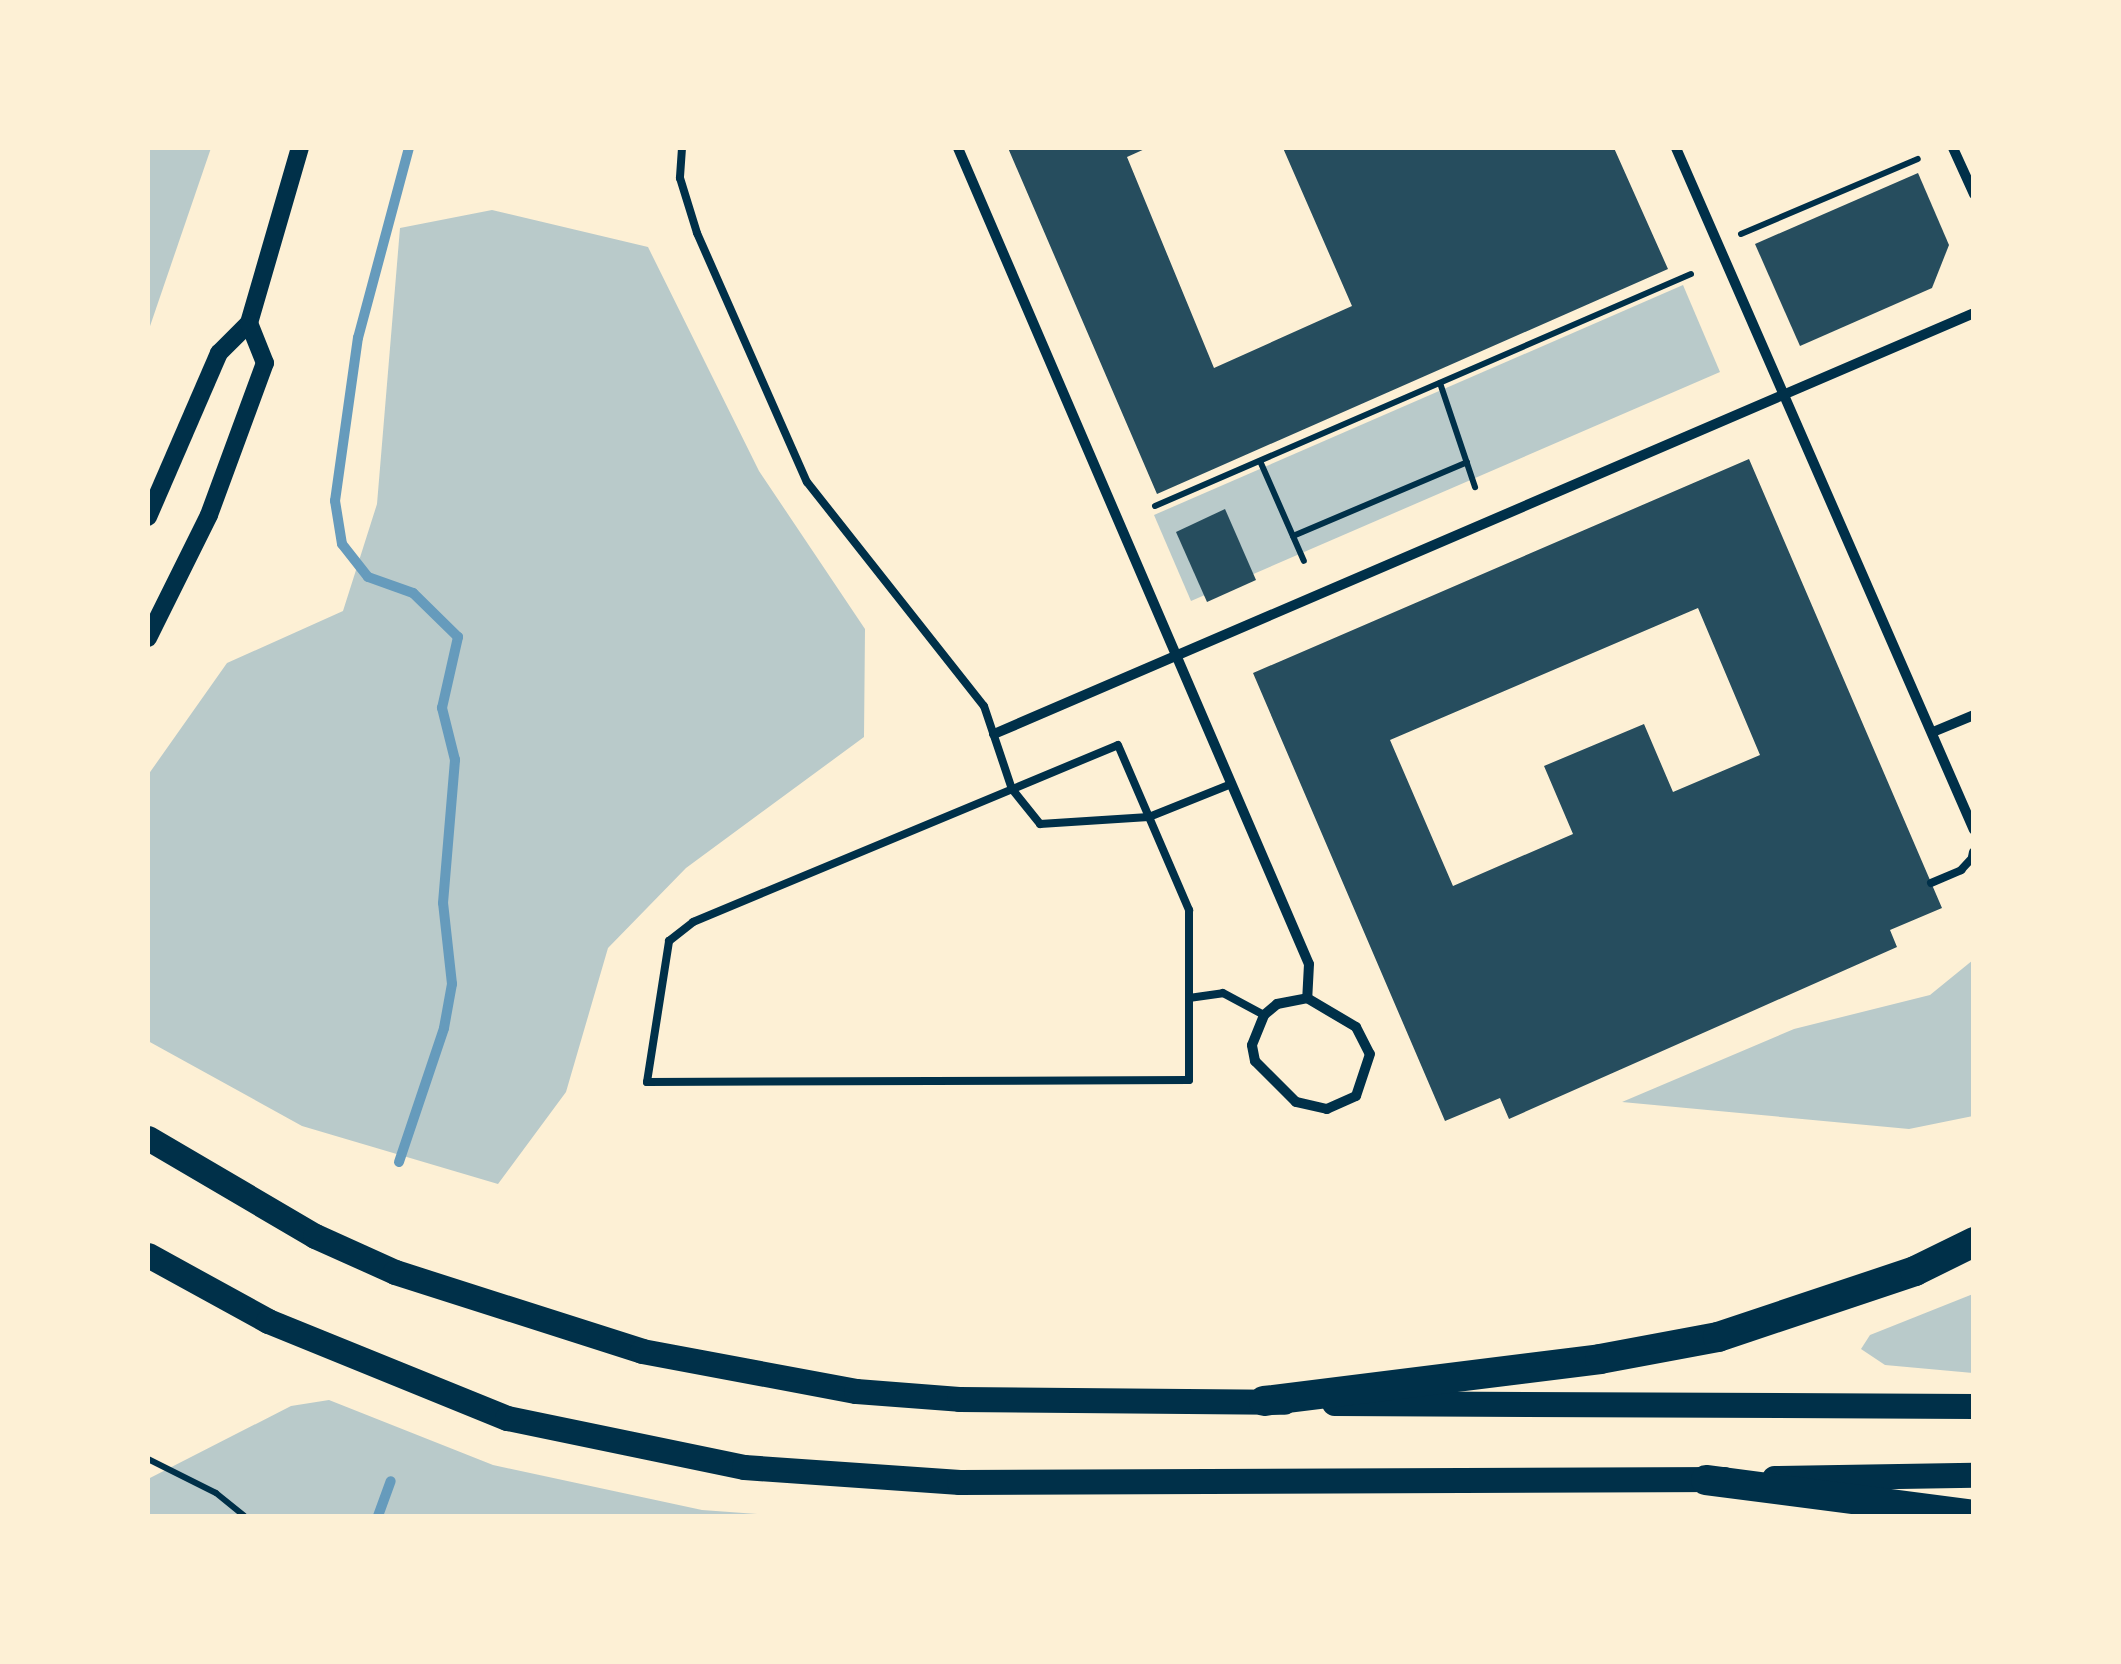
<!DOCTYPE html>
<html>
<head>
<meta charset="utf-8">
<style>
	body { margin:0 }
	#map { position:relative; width:2121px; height:1664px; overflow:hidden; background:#fdf0d5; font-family:Rubik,sans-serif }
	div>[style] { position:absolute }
	.green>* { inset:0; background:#b9caca }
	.stream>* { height:10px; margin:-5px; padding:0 5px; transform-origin:5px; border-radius:5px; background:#669bbc }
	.building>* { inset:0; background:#264d5e }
	.path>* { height:6px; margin:-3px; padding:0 3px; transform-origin:3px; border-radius:3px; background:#003049 }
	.service>* { height:8px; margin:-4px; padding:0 4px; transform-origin:4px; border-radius:4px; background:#003049 }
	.minor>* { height:10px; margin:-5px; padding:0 5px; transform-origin:5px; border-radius:5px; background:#003049 }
	.tertiary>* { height:18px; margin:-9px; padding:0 9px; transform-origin:9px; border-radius:9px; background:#003049 }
	.primary>* { height:25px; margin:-12.5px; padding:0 12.5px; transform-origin:12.5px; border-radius:12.5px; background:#003049 }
	.motorway>* { height:30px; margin:-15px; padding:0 15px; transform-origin:15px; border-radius:15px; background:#003049 }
	span { translate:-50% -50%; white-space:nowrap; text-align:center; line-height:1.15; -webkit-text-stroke:8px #fdf0d5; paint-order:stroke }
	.frame { position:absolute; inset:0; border:150px solid #fdf0d5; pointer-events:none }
</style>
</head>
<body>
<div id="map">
	<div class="green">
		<div style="clip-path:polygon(148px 148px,211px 148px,148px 332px)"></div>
		<div style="clip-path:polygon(492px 210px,648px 247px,759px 471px,865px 629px,864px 737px,686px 868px,608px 948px,566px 1092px,498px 1184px,302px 1126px,148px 1041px,148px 775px,227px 663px,343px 611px,377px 504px,400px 228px)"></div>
		<div style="clip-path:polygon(1683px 285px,1720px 372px,1191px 601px,1154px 515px)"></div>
		<div style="clip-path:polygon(1973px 960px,1973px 1116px,1909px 1129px,1622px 1102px,1794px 1029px,1930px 995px)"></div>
		<div style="clip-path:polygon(1973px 1294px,1973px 1373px,1885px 1365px,1861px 1349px,1870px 1335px)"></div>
		<div style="clip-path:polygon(329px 1400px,493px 1465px,702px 1510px,784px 1516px,148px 1516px,148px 1479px,291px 1406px)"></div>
	</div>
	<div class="stream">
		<div style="left:399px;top:1162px;width:141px;rotate:-71.4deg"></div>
		<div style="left:444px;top:1028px;width:45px;rotate:-79.7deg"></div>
		<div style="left:452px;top:984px;width:81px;rotate:-96.3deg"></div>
		<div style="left:443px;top:903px;width:144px;rotate:-85.2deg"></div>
		<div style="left:455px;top:760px;width:54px;rotate:-104deg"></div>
		<div style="left:442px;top:708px;width:73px;rotate:-77.3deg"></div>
		<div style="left:458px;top:637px;width:63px;rotate:-135.6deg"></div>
		<div style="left:413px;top:593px;width:48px;rotate:-160.4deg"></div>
		<div style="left:368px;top:577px;width:42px;rotate:-128.2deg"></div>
		<div style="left:342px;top:544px;width:44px;rotate:-99.2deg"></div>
		<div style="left:335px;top:501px;width:165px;rotate:-82deg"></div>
		<div style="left:358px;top:338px;width:197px;rotate:-75deg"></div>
		<div style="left:378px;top:1516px;width:37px;rotate:-70deg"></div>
	</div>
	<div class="building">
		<div style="clip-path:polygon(1008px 148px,1147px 148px,1127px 157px,1214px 368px,1352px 306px,1283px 148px,1614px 148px,1668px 269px,1157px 494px)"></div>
		<div style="clip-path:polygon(1918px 173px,1949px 245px,1932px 288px,1800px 346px,1755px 244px)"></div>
		<div style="clip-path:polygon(evenodd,1749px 459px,1942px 908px,1890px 930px,1897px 947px,1509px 1119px,1500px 1098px,1445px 1121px,1253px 673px,1749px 459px,1698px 608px,1760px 755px,1673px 792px,1644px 724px,1544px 766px,1573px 834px,1453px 886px,1390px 740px,1698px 608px)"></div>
		<div style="clip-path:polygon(1225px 509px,1256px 580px,1207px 602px,1176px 532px)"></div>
	</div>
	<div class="path">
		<div style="left:1741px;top:234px;width:192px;rotate:-23deg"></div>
		<div style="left:1440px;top:383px;width:110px;rotate:71.4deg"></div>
		<div style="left:1260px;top:461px;width:109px;rotate:66.3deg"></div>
		<div style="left:1155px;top:506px;width:584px;rotate:-23.4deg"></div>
		<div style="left:1293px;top:536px;width:189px;rotate:-23deg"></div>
		<div style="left:148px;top:1459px;width:76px;rotate:26.6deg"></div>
		<div style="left:216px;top:1493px;width:36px;rotate:39deg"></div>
	</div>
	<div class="service">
		<div style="left:682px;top:148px;width:30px;rotate:94deg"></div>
		<div style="left:680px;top:178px;width:58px;rotate:72.8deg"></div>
		<div style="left:697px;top:233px;width:272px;rotate:66.2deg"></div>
		<div style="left:807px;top:482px;width:285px;rotate:51.7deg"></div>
		<div style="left:984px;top:706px;width:88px;rotate:71.4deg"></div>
		<div style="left:1012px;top:789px;width:45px;rotate:51.3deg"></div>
		<div style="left:1040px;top:824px;width:109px;rotate:-3.7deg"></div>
		<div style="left:1149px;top:817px;width:86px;rotate:-21.8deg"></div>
		<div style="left:1118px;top:745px;width:180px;rotate:66.7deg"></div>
		<div style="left:1189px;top:910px;width:170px;rotate:90deg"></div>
		<div style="left:1189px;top:1080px;width:542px;rotate:179.79deg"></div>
		<div style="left:647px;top:1082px;width:143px;rotate:-81.1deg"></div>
		<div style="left:669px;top:941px;width:31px;rotate:-38deg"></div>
		<div style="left:693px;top:922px;width:460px;rotate:-22.6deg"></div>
		<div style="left:1931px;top:883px;width:33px;rotate:-23deg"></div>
		<div style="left:1961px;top:870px;width:18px;rotate:-47deg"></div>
		<div style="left:1189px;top:998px;width:34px;rotate:-8deg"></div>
		<div style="left:1223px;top:993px;width:47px;rotate:28.2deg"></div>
	</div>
	<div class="minor">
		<div style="left:958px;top:148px;width:888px;rotate:66.73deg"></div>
		<div style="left:1309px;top:964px;width:34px;rotate:93deg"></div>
		<div style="left:1676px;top:148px;width:744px;rotate:66.4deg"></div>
		<div style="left:1953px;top:148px;width:51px;rotate:65.5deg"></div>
		<div style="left:1933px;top:732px;width:44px;rotate:-22.5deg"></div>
		<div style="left:994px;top:734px;width:1067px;rotate:-23.25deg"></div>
		<div style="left:1973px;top:857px;width:5px;rotate:-79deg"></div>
		<div style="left:1307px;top:998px;width:57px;rotate:30.6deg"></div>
		<div style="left:1356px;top:1027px;width:30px;rotate:63deg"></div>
		<div style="left:1370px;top:1054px;width:44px;rotate:108.4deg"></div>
		<div style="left:1356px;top:1096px;width:32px;rotate:156deg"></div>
		<div style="left:1327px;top:1109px;width:32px;rotate:-167deg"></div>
		<div style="left:1296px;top:1102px;width:58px;rotate:-135deg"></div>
		<div style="left:1255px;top:1061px;width:16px;rotate:-101deg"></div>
		<div style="left:1252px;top:1045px;width:32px;rotate:-68deg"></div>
		<div style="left:1264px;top:1015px;width:17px;rotate:-40deg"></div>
		<div style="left:1277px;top:1004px;width:31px;rotate:-11deg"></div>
	</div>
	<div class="tertiary">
		<div style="left:148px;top:517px;width:179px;rotate:-66.6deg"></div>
		<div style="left:219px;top:353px;width:42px;rotate:-45deg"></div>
		<div style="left:249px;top:323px;width:182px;rotate:-73.8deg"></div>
		<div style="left:148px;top:638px;width:137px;rotate:-63.6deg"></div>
		<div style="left:209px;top:515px;width:162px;rotate:-69.8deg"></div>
		<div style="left:265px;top:363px;width:43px;rotate:-111.8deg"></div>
	</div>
	<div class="primary">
		<div style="left:148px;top:1138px;width:194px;rotate:30.4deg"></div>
		<div style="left:315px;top:1236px;width:88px;rotate:24.2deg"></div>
		<div style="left:395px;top:1272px;width:259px;rotate:17.7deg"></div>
		<div style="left:642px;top:1351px;width:218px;rotate:10.6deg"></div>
		<div style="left:856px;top:1391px;width:103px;rotate:4.4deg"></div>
		<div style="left:959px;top:1399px;width:325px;rotate:0.5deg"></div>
		<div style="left:148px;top:1255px;width:137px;rotate:28.8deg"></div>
		<div style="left:268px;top:1321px;width:258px;rotate:22.1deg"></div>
		<div style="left:507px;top:1418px;width:242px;rotate:11.7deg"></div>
		<div style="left:744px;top:1467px;width:216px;rotate:4deg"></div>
		<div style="left:959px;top:1482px;width:765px;rotate:-0.22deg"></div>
		<div style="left:1334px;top:1403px;width:640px;rotate:0.27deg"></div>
		<div style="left:1774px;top:1478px;width:200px;rotate:-0.9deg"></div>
	</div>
	<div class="motorway">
		<div style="left:1264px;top:1401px;width:339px;rotate:-7.1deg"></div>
		<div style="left:1600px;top:1359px;width:120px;rotate:-10.6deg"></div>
		<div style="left:1718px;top:1337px;width:208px;rotate:-18.5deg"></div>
		<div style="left:1915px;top:1271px;width:66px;rotate:-26.2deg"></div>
		<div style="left:1706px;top:1480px;width:270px;rotate:7.4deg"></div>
	</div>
	<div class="frame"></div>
</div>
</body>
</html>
